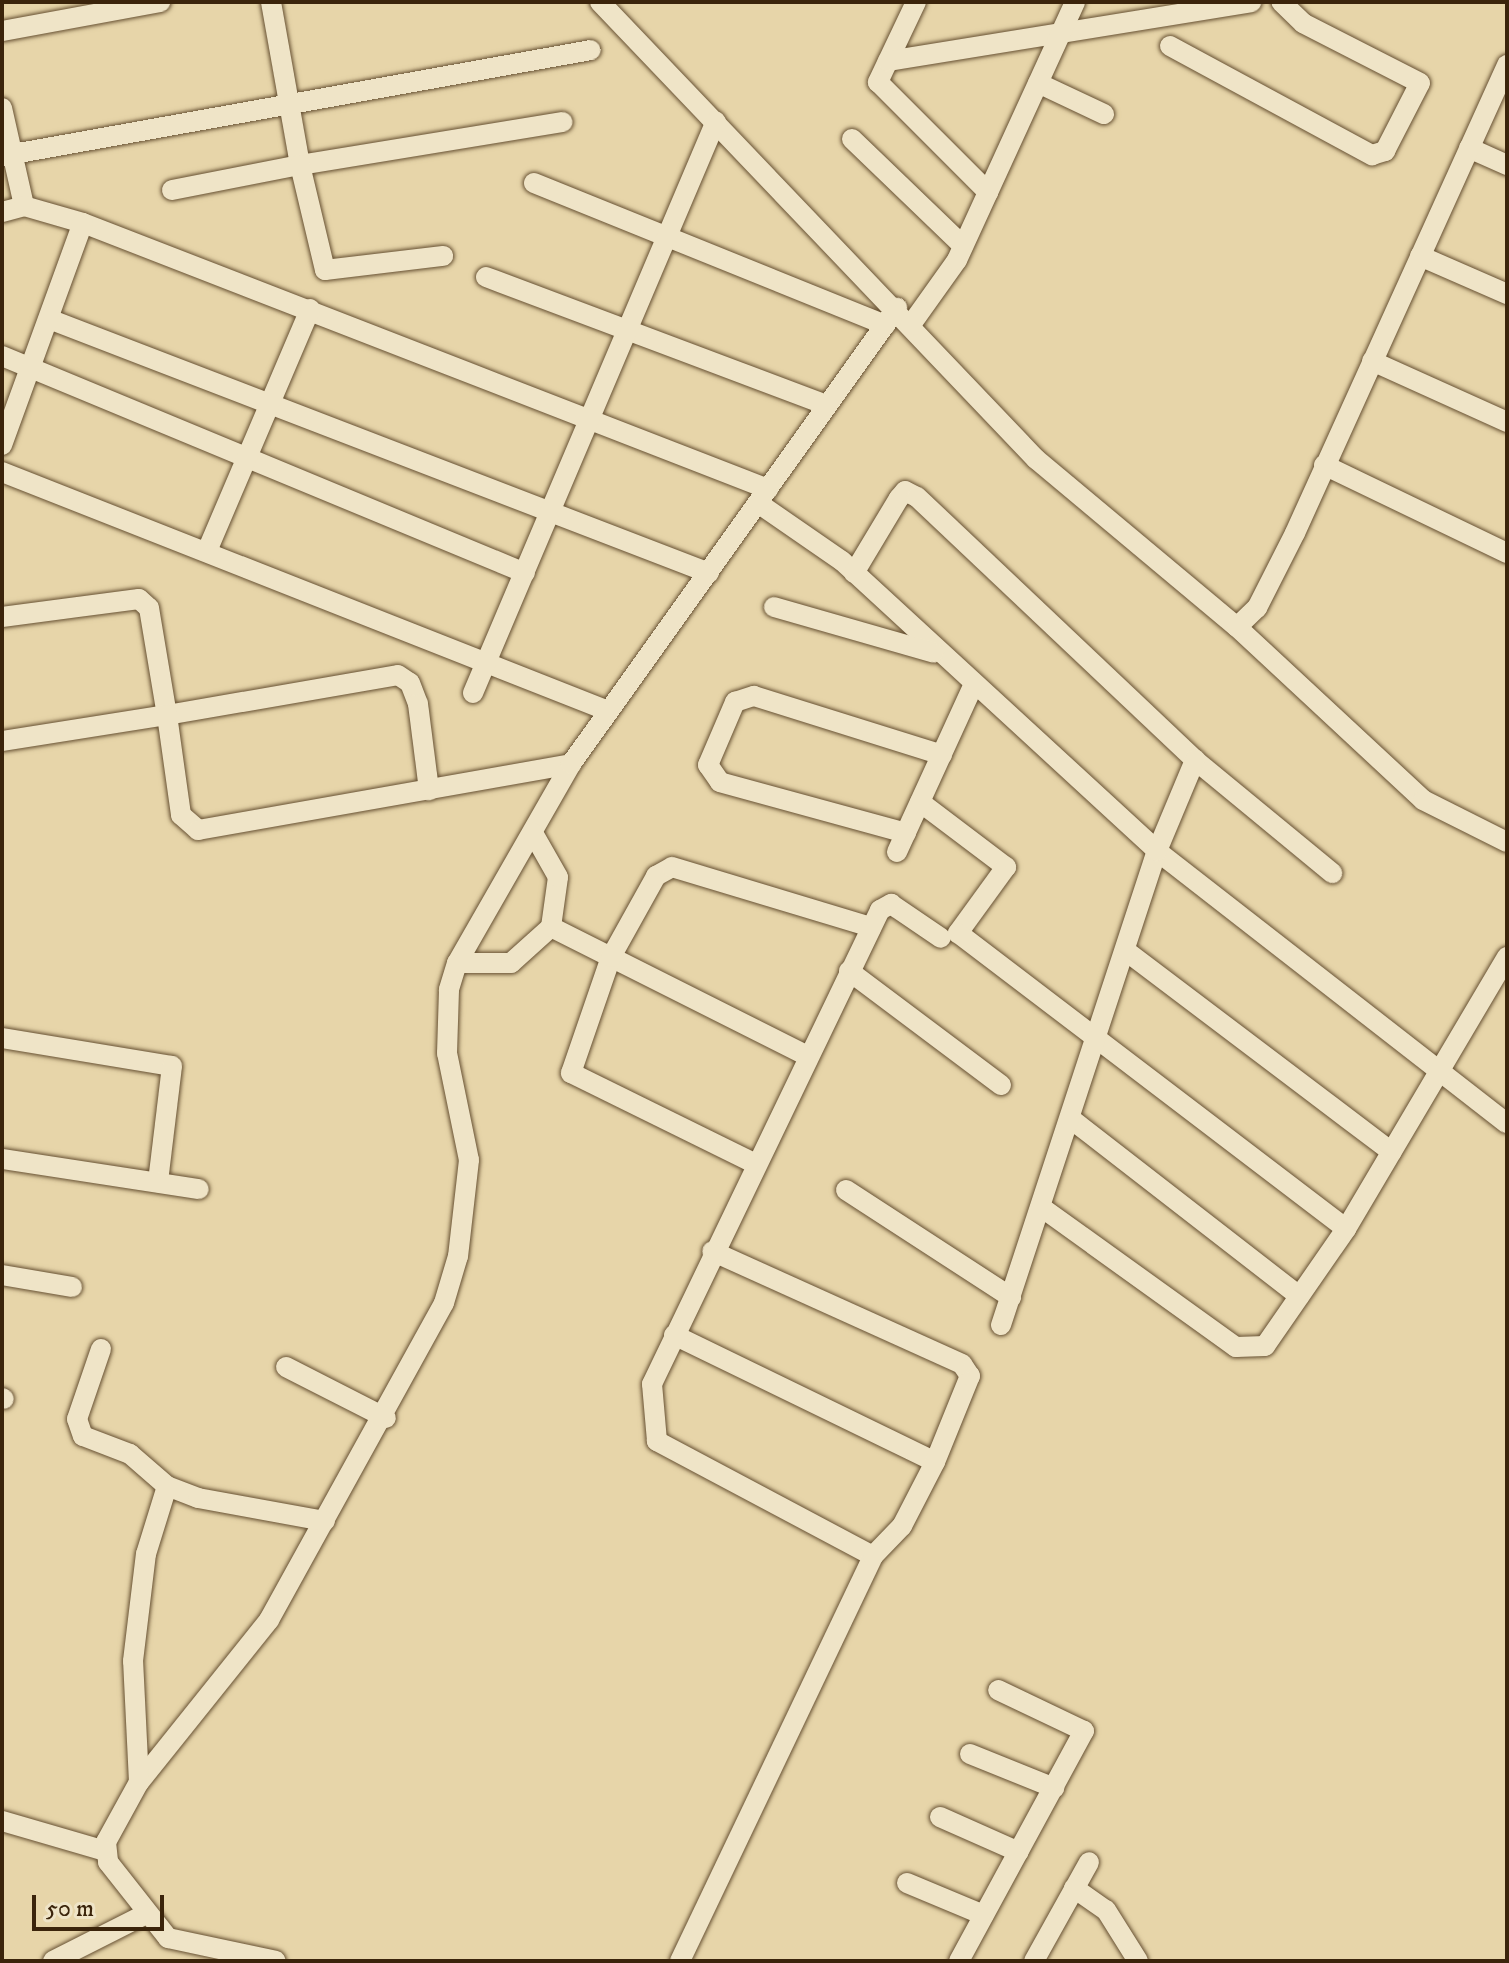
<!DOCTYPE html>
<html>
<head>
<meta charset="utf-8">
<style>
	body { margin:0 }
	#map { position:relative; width:1509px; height:1963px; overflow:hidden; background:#e7d5a9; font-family:"IM FELL DW Pica",serif }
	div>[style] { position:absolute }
	.roads { filter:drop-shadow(0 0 2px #665032) drop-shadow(0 0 2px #665032) }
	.minor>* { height:20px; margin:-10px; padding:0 10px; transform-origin:10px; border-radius:10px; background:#efe4c7 }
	span { translate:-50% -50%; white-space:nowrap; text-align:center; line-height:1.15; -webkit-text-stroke:6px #efe4c7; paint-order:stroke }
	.frame { position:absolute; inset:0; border:4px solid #3b240b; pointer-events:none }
	.scale { position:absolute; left:32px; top:1895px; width:132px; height:36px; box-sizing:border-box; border:4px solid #3b240b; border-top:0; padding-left:10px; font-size:24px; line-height:28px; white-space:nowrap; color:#3b240b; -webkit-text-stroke:6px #efe4c7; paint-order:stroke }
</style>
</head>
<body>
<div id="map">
	<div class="roads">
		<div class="minor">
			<div style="left:271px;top:2px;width:166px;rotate:79.9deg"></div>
			<div style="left:300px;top:165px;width:266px;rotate:-9.3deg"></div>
			<div style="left:600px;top:2px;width:632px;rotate:46.35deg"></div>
			<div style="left:1036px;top:459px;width:262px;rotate:39.9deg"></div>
			<div style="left:1237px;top:627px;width:254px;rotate:42.9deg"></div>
			<div style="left:1423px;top:800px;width:94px;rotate:26.6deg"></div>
			<div style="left:916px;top:2px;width:89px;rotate:115.4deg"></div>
			<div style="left:878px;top:82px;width:156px;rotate:45deg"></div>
			<div style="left:2px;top:31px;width:161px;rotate:-10.4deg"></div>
			<div style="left:1170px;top:46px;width:230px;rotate:28.4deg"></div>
			<div style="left:1372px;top:155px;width:14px;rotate:-17deg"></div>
			<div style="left:1385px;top:151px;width:76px;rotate:-62.8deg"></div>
			<div style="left:1420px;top:83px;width:131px;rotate:-152.9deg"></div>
			<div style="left:1303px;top:23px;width:30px;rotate:-136deg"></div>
			<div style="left:888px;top:61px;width:368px;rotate:-9.2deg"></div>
			<div style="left:1038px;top:83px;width:73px;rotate:25.2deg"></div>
			<div style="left:2px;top:108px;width:100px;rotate:77.3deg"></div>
			<div style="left:852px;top:139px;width:154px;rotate:43.9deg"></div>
			<div style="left:1469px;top:148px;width:42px;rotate:24.1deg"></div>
			<div style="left:2px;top:156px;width:598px;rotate:-10.2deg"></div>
			<div style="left:534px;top:183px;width:379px;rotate:22deg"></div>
			<div style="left:172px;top:190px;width:130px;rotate:-11.1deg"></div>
			<div style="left:300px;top:165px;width:108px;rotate:76.6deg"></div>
			<div style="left:325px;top:270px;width:119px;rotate:-6.8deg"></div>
			<div style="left:2px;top:212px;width:23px;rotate:-15deg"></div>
			<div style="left:24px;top:206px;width:61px;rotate:16.1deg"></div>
			<div style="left:83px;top:223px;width:735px;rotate:21.22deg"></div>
			<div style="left:1420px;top:256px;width:95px;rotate:23.6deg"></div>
			<div style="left:486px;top:277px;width:364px;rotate:20.6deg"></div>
			<div style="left:49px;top:319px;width:707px;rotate:21.05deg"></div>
			<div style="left:910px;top:326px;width:81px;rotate:-54.5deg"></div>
			<div style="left:957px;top:260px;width:284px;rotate:-65.4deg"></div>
			<div style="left:2px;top:356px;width:566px;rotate:22.53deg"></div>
			<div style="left:1372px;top:361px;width:148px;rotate:24.3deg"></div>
			<div style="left:2px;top:445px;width:236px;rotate:-70deg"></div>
			<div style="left:1324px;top:465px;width:203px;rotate:25.7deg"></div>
			<div style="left:2px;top:472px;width:649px;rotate:21.51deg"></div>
			<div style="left:758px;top:503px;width:102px;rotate:34.6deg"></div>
			<div style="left:842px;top:561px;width:428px;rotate:42.6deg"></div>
			<div style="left:1157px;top:851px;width:443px;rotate:37.9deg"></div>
			<div style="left:207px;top:551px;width:263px;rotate:-66.9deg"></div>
			<div style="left:854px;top:573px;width:87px;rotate:-59deg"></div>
			<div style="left:899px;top:498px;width:9px;rotate:-49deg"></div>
			<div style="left:905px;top:491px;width:13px;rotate:27deg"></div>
			<div style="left:917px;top:497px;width:383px;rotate:43.4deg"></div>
			<div style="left:1195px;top:760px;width:178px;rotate:39.5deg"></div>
			<div style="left:774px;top:607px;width:166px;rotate:16deg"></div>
			<div style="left:2px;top:617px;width:138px;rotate:-7.5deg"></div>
			<div style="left:139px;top:599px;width:13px;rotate:42deg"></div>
			<div style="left:149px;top:608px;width:109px;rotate:80.5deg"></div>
			<div style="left:167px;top:715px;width:234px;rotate:-9.8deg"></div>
			<div style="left:398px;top:675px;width:14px;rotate:34deg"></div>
			<div style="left:410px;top:683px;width:22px;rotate:69deg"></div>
			<div style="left:418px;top:704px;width:87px;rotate:82.7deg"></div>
			<div style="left:1237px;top:627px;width:28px;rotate:-44deg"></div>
			<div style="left:1257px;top:608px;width:84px;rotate:-63.1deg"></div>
			<div style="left:1295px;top:533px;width:514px;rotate:-65.63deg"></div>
			<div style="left:473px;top:693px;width:621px;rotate:-66.98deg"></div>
			<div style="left:2px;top:741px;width:167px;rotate:-9deg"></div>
			<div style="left:167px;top:715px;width:101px;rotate:82deg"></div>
			<div style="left:181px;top:815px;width:23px;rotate:41deg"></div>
			<div style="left:198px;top:830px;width:379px;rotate:-10deg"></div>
			<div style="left:571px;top:764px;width:229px;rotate:119.8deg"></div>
			<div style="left:457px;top:963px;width:28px;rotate:107deg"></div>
			<div style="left:449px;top:990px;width:63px;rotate:91.8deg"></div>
			<div style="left:447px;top:1053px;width:109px;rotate:78.4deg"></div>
			<div style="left:469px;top:1160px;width:97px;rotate:96.5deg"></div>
			<div style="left:458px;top:1256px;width:49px;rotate:106.6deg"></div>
			<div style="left:444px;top:1303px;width:362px;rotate:118.9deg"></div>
			<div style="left:269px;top:1620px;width:208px;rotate:128.7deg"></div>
			<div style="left:139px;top:1782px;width:68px;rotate:118.8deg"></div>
			<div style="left:106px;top:1842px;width:20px;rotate:84deg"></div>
			<div style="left:108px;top:1862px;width:97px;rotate:51.7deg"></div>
			<div style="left:168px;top:1938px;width:110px;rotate:12deg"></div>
			<div style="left:571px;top:764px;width:561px;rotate:-54.44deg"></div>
			<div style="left:920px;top:802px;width:108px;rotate:37.1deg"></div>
			<div style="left:1006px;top:867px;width:82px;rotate:126deg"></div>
			<div style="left:958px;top:933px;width:488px;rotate:37.3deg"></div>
			<div style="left:906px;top:833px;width:193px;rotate:-164.7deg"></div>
			<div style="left:720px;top:782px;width:21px;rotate:-125deg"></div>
			<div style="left:708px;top:765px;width:69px;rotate:-66.8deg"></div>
			<div style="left:735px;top:702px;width:20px;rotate:-18deg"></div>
			<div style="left:754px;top:696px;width:197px;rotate:17.4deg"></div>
			<div style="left:897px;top:852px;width:180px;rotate:-65.4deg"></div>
			<div style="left:551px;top:927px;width:285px;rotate:26.7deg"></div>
			<div style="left:1126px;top:951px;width:333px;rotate:37.1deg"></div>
			<div style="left:457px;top:963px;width:54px"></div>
			<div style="left:511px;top:963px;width:54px;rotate:-42deg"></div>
			<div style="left:551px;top:927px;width:50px;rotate:-82deg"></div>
			<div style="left:558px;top:877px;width:51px;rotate:-119.6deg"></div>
			<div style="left:849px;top:971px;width:190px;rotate:36.9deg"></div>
			<div style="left:2px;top:1038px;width:172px;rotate:9.4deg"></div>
			<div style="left:172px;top:1066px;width:117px;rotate:96.9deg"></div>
			<div style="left:1071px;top:1119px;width:289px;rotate:37.8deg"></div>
			<div style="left:2px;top:1159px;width:199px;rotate:8.7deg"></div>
			<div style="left:754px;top:1163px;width:204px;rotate:-153.8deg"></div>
			<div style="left:571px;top:1073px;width:123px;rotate:-71deg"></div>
			<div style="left:611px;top:957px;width:93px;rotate:-60.9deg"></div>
			<div style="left:656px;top:876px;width:18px;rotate:-29deg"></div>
			<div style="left:672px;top:867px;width:208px;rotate:16.8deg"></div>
			<div style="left:846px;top:1190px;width:197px;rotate:33deg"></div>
			<div style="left:1041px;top:1207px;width:240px;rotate:35.7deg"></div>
			<div style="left:1236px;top:1347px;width:29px;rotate:-2deg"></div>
			<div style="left:1265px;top:1346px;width:142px;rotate:-55.3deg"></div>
			<div style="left:1346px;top:1229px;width:316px;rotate:-59.4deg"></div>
			<div style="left:2px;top:1275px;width:71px;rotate:9.7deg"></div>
			<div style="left:1001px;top:1325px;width:499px;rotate:-71.8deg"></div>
			<div style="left:1157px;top:851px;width:99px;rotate:-67.3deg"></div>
			<div style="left:674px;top:1335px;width:290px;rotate:25.9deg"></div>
			<div style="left:101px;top:1349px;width:74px;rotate:108.9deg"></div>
			<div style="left:77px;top:1419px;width:18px;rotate:71deg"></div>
			<div style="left:83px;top:1436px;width:50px;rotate:21deg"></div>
			<div style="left:130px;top:1454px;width:49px;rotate:40.9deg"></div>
			<div style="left:167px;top:1486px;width:33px;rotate:21deg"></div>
			<div style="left:198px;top:1498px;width:129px;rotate:10.3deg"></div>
			<div style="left:286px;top:1367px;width:112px;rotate:27deg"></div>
			<div style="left:2px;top:1398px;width:2px;rotate:27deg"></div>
			<div style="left:873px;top:1556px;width:245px;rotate:-152deg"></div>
			<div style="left:657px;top:1441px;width:57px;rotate:-95deg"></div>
			<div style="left:652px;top:1384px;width:526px;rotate:-64.31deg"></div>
			<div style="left:880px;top:910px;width:13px;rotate:-29deg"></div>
			<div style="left:891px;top:904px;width:60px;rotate:34.2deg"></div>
			<div style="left:970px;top:1754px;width:91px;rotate:22deg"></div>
			<div style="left:139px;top:1782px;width:121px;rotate:-92.8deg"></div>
			<div style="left:133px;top:1661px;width:108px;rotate:-83.1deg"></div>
			<div style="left:146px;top:1554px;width:71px;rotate:-72.8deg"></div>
			<div style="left:940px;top:1817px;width:86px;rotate:23.9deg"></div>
			<div style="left:2px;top:1821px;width:107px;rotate:16.2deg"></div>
			<div style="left:907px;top:1883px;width:83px;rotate:22.6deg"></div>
			<div style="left:1074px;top:1888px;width:39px;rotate:35deg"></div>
			<div style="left:1106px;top:1910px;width:60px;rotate:57.9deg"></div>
			<div style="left:53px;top:1961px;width:102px;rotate:-26.8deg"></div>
			<div style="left:680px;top:1961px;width:449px;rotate:-64.5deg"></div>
			<div style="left:873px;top:1556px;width:42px;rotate:-46deg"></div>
			<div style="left:902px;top:1526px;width:72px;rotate:-62.7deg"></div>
			<div style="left:935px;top:1462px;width:93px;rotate:-67.9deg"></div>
			<div style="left:970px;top:1376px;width:14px;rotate:-124deg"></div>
			<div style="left:962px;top:1364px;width:274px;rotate:-155.7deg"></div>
			<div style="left:959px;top:1961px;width:262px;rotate:-61.5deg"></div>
			<div style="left:1084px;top:1731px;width:95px;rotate:-154.5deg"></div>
			<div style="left:1034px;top:1961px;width:113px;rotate:-60.9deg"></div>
		</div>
	</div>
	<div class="frame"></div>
	<div class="scale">50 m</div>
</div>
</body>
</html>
